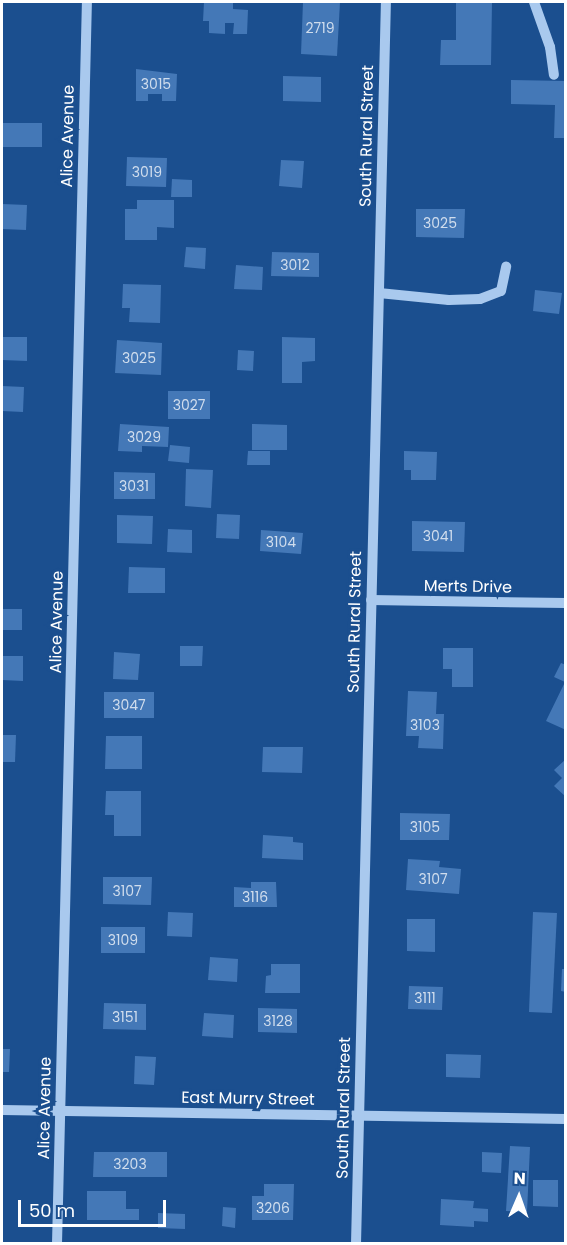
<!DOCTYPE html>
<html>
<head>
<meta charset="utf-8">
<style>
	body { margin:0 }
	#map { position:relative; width:567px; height:1245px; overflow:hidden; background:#1b4f8f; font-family:Poppins,sans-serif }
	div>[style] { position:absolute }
	.building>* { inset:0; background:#4478b7 }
	.minor>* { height:10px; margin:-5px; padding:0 5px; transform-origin:5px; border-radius:5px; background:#a9c9ee }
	span { translate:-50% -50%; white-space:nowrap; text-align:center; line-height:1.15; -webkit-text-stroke:6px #1b4f8f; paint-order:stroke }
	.number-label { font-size:14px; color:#d0dded }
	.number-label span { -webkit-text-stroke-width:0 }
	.street-label { font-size:16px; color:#fff }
	.frame { position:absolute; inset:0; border:3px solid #fff; pointer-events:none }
	.north { position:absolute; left:489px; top:1167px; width:60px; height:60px; -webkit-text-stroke:4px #1b4f8f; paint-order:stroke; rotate:2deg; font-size:16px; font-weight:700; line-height:24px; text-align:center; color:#fff }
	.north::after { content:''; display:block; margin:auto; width:21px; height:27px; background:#fff; clip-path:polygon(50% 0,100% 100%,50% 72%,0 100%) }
	.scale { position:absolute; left:18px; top:1200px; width:148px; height:27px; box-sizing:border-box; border:3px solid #fff; border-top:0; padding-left:8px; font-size:18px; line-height:21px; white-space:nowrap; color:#fff; -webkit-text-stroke:4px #1b4f8f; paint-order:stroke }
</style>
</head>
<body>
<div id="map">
	<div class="building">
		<div style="clip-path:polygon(204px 2px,233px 2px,233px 9px,248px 10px,247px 34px,233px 34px,234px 23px,225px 23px,225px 34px,209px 33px,209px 21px,203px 21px)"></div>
		<div style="clip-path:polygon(303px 2px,340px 2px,337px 56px,301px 54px)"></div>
		<div style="clip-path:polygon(456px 2px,492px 2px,491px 65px,440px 65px,441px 40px,456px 40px)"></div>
		<div style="clip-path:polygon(136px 69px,177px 74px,176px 101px,162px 101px,162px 94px,148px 94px,148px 101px,136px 101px)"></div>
		<div style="clip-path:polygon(283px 76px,321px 77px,321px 102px,283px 101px)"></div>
		<div style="clip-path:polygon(511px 80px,566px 81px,566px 138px,554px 138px,555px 105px,511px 104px)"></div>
		<div style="clip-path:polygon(2px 123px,42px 123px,42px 147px,2px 147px)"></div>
		<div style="clip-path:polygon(127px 157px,167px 158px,166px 187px,126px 186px)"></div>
		<div style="clip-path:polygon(281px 160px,304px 161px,302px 188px,279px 186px)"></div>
		<div style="clip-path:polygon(172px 179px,192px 180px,192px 197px,171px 197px)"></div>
		<div style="clip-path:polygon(137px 200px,174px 200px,174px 228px,157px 227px,157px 240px,125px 240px,125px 209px,137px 209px)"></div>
		<div style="clip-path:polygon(2px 204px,27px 205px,26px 230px,2px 229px)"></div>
		<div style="clip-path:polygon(416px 209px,465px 209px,464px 238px,416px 237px)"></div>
		<div style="clip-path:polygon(186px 247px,206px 248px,205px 269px,184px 267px)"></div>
		<div style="clip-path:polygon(272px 252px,319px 253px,319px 277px,271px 276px)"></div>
		<div style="clip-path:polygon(236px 265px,263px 267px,262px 290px,234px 289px)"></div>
		<div style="clip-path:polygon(123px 284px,161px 285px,160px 323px,129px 322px,130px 308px,122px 308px)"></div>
		<div style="clip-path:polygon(535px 290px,562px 293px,559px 314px,533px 311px)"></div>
		<div style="clip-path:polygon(2px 337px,27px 337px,27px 361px,2px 360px)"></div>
		<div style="clip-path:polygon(282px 337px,315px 338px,315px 361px,302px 362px,302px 383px,282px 383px)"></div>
		<div style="clip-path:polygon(117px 340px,162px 343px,161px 375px,115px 373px)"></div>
		<div style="clip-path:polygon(238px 350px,254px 351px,253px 371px,237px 370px)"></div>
		<div style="clip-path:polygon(2px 386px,24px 387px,23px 412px,2px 411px)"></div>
		<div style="clip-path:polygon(168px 391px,210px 391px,210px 419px,168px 419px)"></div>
		<div style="clip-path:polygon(120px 424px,169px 427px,168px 447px,142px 446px,142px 452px,118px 451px)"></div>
		<div style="clip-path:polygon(252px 424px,287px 425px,287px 450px,252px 450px)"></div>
		<div style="clip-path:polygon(170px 445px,190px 447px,189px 463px,168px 461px)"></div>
		<div style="clip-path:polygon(248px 451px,270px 451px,270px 465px,247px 465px)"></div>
		<div style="clip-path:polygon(404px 451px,437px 452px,436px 480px,411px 480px,411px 470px,404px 470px)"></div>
		<div style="clip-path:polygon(186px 469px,213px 470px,211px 508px,185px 506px)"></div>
		<div style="clip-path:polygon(114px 472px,155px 473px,155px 499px,114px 499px)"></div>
		<div style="clip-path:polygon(217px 514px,240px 515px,239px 539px,216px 538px)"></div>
		<div style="clip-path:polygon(117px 515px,153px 516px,152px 544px,117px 543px)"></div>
		<div style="clip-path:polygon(412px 521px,465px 522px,464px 552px,412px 551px)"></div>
		<div style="clip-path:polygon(168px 529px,192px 530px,192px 553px,167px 552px)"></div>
		<div style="clip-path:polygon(261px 530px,303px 533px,301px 554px,260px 551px)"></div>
		<div style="clip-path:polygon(129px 567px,165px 568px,165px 593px,128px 593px)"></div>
		<div style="clip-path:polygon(2px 609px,22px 609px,22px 630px,2px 630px)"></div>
		<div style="clip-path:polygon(180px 646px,203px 646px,202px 666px,180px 666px)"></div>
		<div style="clip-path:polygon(443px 648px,473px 648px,473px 687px,452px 687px,452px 669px,443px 669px)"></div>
		<div style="clip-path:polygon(114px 652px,140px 654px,138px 680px,113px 679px)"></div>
		<div style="clip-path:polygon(2px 656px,23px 656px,23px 681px,2px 680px)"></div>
		<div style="clip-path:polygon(561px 663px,566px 665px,566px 730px,546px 721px,565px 682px,554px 677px)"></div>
		<div style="clip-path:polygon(408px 691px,437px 692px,436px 714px,444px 714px,443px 749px,418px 748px,419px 736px,406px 736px)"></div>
		<div style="clip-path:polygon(104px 692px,154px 692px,154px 718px,104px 718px)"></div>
		<div style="clip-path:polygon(2px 735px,16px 735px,15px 762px,2px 762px)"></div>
		<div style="clip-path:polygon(106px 736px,142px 736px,142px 769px,105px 769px)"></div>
		<div style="clip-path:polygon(263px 747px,303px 747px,302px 773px,262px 772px)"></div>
		<div style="clip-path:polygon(566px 759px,566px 797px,554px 786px,562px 778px,554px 770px)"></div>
		<div style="clip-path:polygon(106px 791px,141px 791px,141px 836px,114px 836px,114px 815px,105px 815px)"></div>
		<div style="clip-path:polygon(400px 813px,450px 814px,449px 840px,400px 840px)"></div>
		<div style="clip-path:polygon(263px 835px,293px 837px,293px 842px,303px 843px,303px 860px,262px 858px)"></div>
		<div style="clip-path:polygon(408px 859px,440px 861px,439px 867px,461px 869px,459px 894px,406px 890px)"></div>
		<div style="clip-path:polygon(103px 877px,152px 877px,151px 905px,103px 904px)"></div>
		<div style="clip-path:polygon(251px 882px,276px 882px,277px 907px,234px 907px,234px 887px,251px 888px)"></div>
		<div style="clip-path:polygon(168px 912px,193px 913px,192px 937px,167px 936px)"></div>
		<div style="clip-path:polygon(533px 912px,557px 913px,552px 1013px,529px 1012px)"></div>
		<div style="clip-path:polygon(407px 919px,435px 919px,435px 952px,407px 951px)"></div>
		<div style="clip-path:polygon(101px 927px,145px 927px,145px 953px,101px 953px)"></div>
		<div style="clip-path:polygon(210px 957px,238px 959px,237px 982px,208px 980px)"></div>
		<div style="clip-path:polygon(271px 964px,300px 964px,300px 993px,265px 993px,266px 976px,271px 975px)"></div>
		<div style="clip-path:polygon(562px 969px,566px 969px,566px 992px,561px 991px)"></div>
		<div style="clip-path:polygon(409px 986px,443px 987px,442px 1010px,408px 1009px)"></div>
		<div style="clip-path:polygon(104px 1003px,146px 1004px,146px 1030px,103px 1029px)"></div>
		<div style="clip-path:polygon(258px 1008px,297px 1009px,297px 1033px,258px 1032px)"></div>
		<div style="clip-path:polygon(204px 1013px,234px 1015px,233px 1038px,202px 1036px)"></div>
		<div style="clip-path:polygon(2px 1049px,10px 1049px,9px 1072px,2px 1072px)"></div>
		<div style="clip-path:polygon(446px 1054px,481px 1055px,480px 1078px,446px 1077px)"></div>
		<div style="clip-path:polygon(135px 1056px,156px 1057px,154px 1085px,134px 1084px)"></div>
		<div style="clip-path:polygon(510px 1146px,530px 1147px,527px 1212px,506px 1211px)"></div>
		<div style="clip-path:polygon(94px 1152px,167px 1152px,167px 1177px,93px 1177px)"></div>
		<div style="clip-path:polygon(482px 1152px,502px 1153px,501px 1173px,482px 1172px)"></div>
		<div style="clip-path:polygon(533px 1180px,558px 1180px,558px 1207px,533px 1206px)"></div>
		<div style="clip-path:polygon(264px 1184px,294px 1184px,293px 1220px,252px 1220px,252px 1196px,264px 1196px)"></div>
		<div style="clip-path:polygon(87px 1191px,126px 1191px,126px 1209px,139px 1209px,139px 1220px,87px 1220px)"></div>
		<div style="clip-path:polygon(441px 1199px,474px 1201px,473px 1208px,488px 1209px,488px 1222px,474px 1221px,474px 1227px,440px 1225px)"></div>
		<div style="clip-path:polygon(223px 1207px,236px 1208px,235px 1228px,222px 1226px)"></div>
		<div style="clip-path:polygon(158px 1213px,185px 1214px,185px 1229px,158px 1228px)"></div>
	</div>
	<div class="minor">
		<div style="left:534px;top:2px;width:48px;rotate:70.4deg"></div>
		<div style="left:550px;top:47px;width:28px;rotate:82deg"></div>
		<div style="left:379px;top:293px;width:70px;rotate:5.7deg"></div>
		<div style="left:449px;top:300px;width:31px;rotate:-2deg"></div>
		<div style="left:480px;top:299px;width:22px;rotate:-21deg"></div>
		<div style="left:501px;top:291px;width:25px;rotate:-78deg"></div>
		<div style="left:371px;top:600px;width:195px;rotate:0.9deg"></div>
		<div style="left:2px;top:1110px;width:564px;rotate:0.91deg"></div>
		<div style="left:57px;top:1244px;width:1242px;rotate:-88.62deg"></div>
		<div style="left:356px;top:1244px;width:1242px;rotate:-88.62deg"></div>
	</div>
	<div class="number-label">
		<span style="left:320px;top:28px">2719</span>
		<span style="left:156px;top:84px">3015</span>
		<span style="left:147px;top:172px">3019</span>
		<span style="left:440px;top:223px">3025</span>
		<span style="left:295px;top:265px">3012</span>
		<span style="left:139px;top:358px">3025</span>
		<span style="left:189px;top:405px">3027</span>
		<span style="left:144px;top:437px">3029</span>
		<span style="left:134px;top:486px">3031</span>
		<span style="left:438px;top:536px">3041</span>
		<span style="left:281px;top:542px">3104</span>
		<span style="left:129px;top:705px">3047</span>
		<span style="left:425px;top:725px">3103</span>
		<span style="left:425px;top:827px">3105</span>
		<span style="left:433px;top:879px">3107</span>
		<span style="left:127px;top:891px">3107</span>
		<span style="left:255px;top:897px">3116</span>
		<span style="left:123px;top:940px">3109</span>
		<span style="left:425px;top:998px">3111</span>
		<span style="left:125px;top:1017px">3151</span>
		<span style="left:278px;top:1021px">3128</span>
		<span style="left:130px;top:1164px">3203</span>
		<span style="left:273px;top:1208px">3206</span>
	</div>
	<div class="street-label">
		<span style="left:68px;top:136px;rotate:-89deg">Alice Avenue</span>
		<span style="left:367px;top:136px;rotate:-89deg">South Rural Street</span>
		<span style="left:468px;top:587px;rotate:1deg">Merts Drive</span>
		<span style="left:57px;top:622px;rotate:-89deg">Alice Avenue</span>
		<span style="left:355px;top:622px;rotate:-89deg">South Rural Street</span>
		<span style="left:248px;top:1099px;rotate:1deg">East Murry Street</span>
		<span style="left:45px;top:1108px;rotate:-89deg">Alice Avenue</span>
		<span style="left:344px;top:1108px;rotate:-89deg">South Rural Street</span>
	</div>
	<div class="frame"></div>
	<div class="north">N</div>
	<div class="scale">50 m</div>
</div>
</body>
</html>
